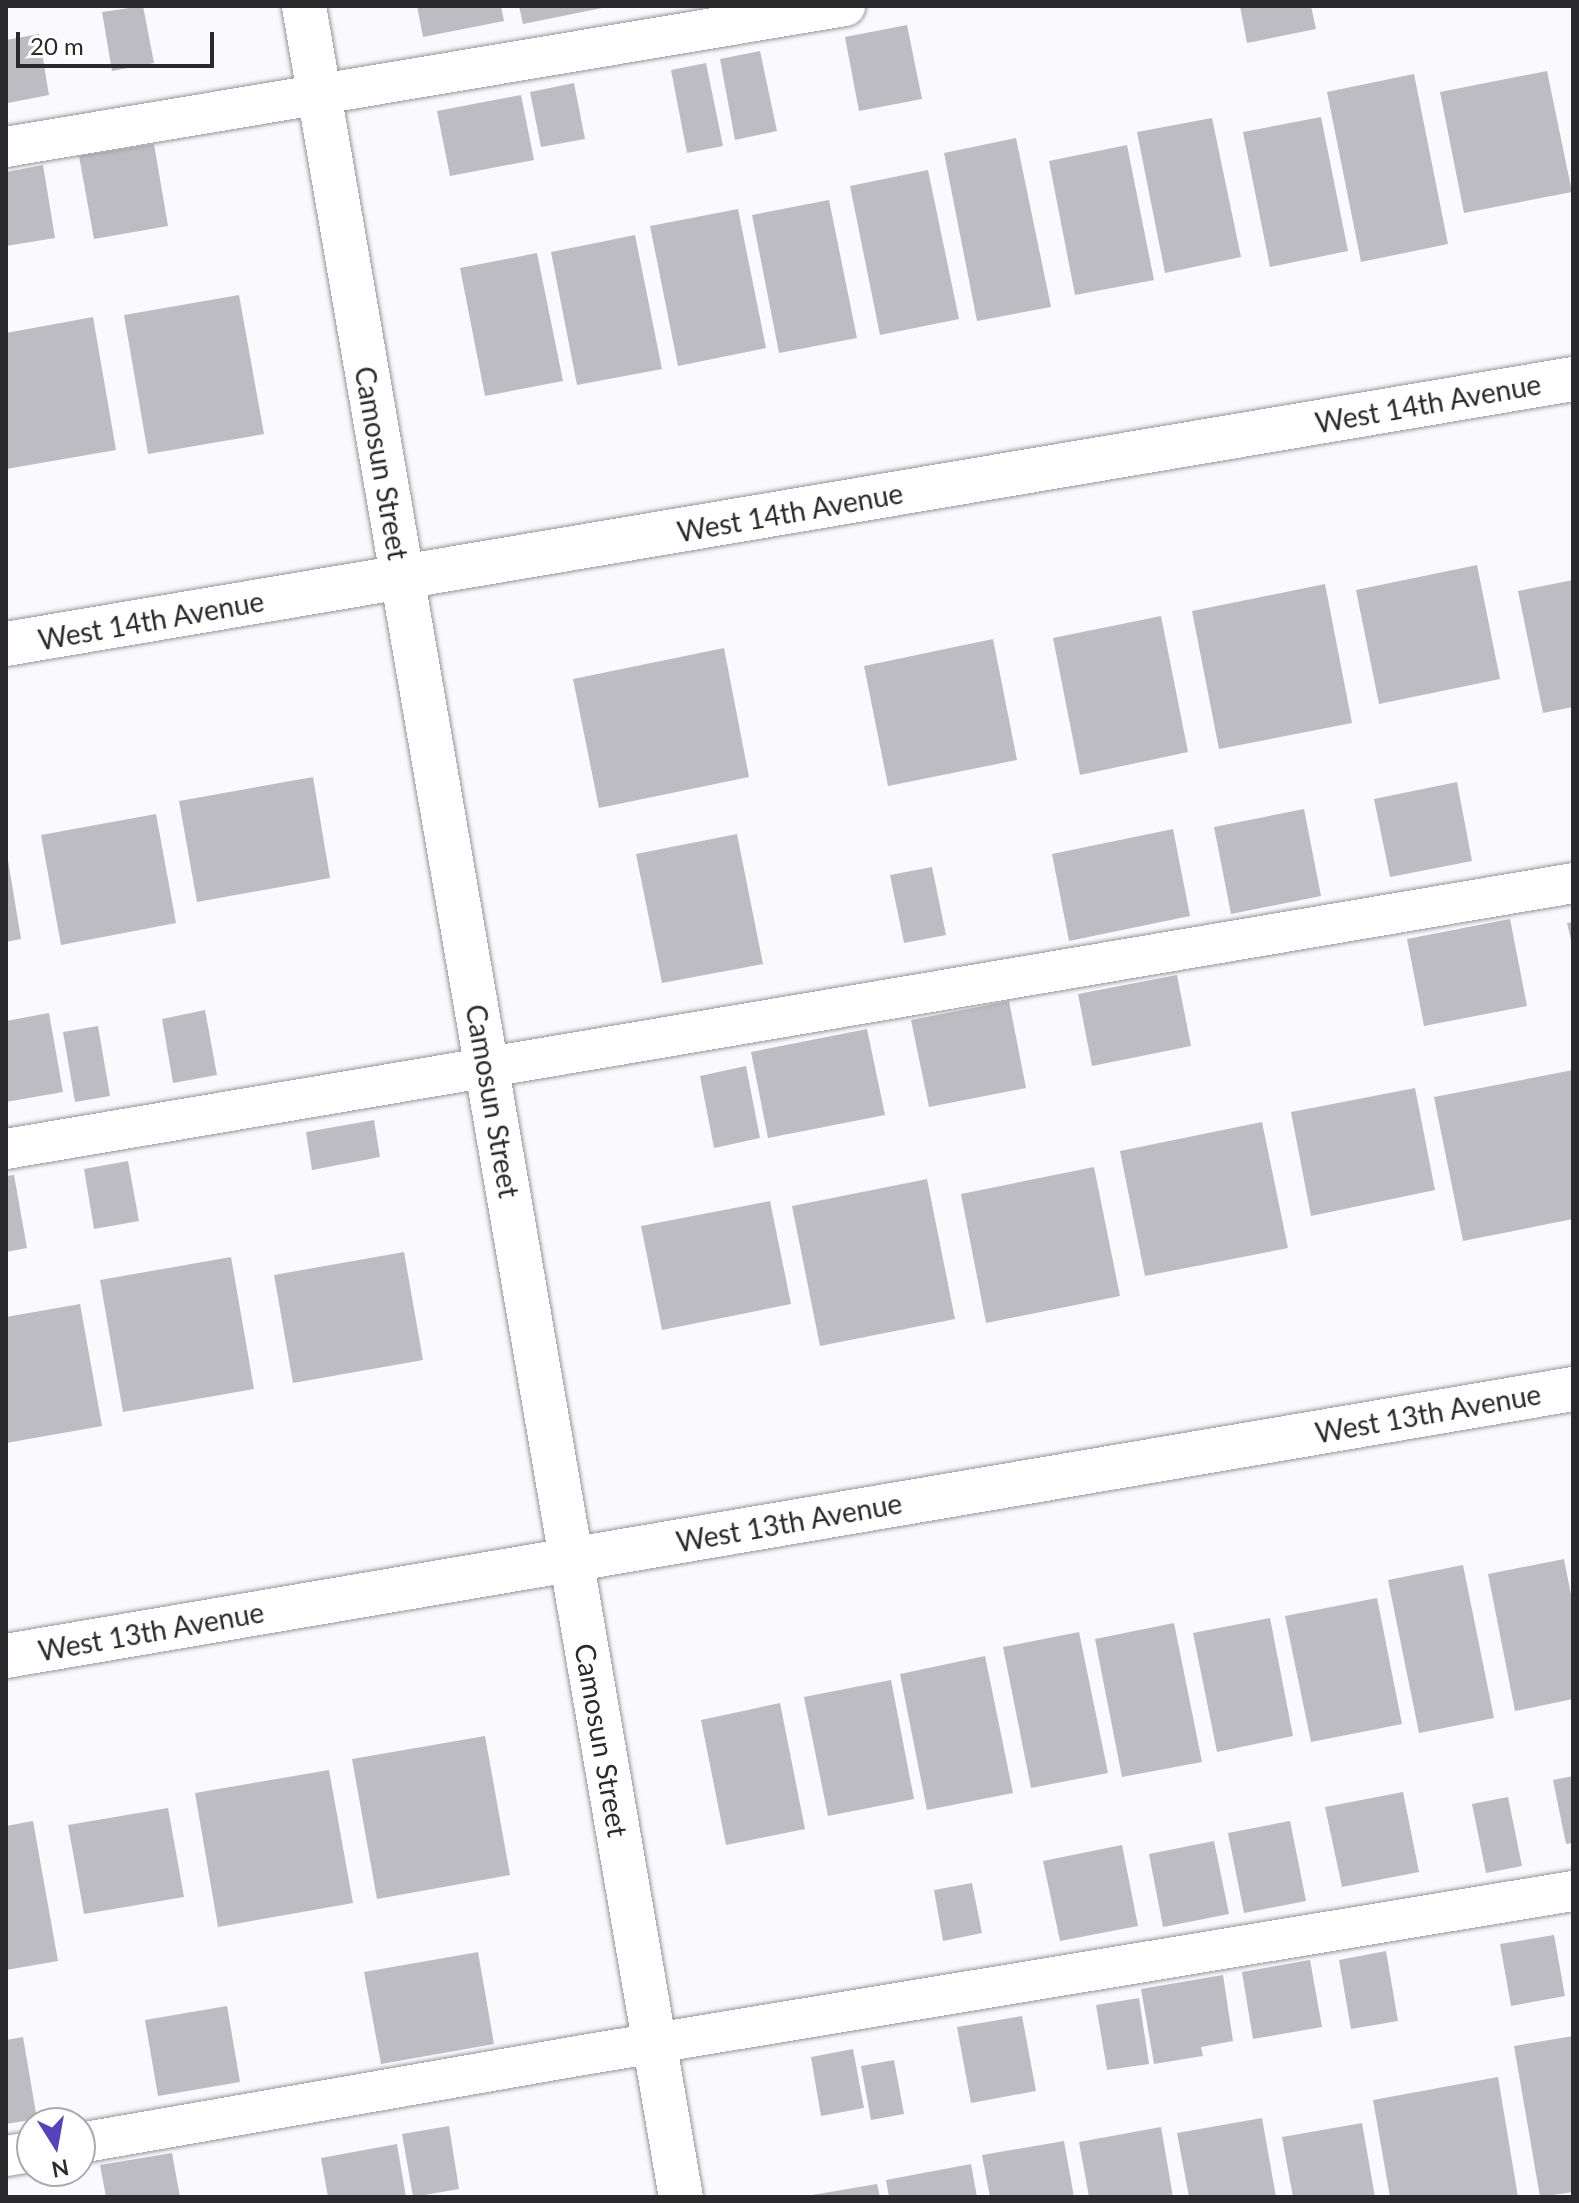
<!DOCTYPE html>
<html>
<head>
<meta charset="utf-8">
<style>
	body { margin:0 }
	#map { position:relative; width:1579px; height:2203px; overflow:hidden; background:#fafafe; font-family:Lato,sans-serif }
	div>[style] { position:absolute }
	.building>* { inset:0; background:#bdbcc2 }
	.roads { filter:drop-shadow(0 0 2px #96959a) drop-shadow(0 0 2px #96959a) }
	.lane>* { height:40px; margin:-20px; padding:0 20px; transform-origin:20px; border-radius:20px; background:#fff }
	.street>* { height:44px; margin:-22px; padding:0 22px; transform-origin:22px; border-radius:22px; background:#fff }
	span { translate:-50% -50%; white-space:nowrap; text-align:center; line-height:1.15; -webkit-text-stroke:8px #fff; paint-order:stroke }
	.street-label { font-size:28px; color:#2a2a2c }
	.frame { position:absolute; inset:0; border:8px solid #2a2a2c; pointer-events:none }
	.north { position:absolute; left:16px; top:2107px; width:80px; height:80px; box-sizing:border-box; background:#fff; border:2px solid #aaaaab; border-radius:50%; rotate:169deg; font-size:22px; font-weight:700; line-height:32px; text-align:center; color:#2a2a2c }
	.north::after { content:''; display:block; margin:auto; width:28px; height:36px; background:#5643bb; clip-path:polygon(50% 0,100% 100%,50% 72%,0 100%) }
	.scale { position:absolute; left:16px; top:32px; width:198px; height:36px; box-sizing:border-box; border:4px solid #2a2a2c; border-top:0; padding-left:10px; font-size:24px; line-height:28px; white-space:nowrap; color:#2a2a2c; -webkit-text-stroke:6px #fff; paint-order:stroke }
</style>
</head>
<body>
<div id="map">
	<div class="building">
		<div style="clip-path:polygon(143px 6px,154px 63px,112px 71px,102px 12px)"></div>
		<div style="clip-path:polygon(417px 6px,501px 6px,504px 21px,423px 37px)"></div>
		<div style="clip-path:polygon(519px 6px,607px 6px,607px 7px,523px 24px)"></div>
		<div style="clip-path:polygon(1240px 6px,1311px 6px,1316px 29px,1247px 43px)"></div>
		<div style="clip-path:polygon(907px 25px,922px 99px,859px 111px,845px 37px)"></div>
		<div style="clip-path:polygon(39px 34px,49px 95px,8px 103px,6px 40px)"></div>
		<div style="clip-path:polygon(760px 51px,777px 131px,735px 140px,720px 59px)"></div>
		<div style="clip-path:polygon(706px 63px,723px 146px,687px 153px,671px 70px)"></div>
		<div style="clip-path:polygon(1547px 71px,1572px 192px,1464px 213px,1440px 92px)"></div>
		<div style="clip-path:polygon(1414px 74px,1448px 244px,1361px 262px,1327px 92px)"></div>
		<div style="clip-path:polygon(574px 83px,585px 139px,541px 147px,530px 92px)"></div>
		<div style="clip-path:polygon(521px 95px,534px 160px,450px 176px,437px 111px)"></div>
		<div style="clip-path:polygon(1321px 117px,1348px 251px,1270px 267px,1243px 132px)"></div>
		<div style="clip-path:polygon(1212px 118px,1241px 257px,1165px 273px,1137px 132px)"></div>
		<div style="clip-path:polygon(1016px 138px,1051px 307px,977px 321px,944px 153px)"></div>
		<div style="clip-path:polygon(154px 144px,168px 226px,94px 239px,79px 156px)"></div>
		<div style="clip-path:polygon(1127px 145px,1154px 280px,1075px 295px,1049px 161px)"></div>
		<div style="clip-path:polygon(43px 165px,55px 238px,6px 246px,6px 172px)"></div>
		<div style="clip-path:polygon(928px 170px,959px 319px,880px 335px,850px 186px)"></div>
		<div style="clip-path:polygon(829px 200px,857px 338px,779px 353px,752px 215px)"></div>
		<div style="clip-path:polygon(738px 209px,766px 348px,678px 366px,650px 226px)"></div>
		<div style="clip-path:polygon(635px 235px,662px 369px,577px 385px,551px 252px)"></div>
		<div style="clip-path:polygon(537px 253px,563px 381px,485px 396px,460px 268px)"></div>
		<div style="clip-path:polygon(239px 295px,264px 434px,148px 454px,124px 315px)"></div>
		<div style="clip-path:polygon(93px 317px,116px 450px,6px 469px,6px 333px)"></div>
		<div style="clip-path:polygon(1477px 565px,1500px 679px,1379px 704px,1356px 590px)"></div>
		<div style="clip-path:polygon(1573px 580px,1573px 707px,1543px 713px,1518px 591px)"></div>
		<div style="clip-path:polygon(1325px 584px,1352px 723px,1219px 749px,1192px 611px)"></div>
		<div style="clip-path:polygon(1161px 616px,1188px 752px,1080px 775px,1053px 638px)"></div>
		<div style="clip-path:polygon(993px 639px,1017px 760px,888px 786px,864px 666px)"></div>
		<div style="clip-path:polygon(724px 648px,749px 777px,599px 808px,573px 679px)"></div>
		<div style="clip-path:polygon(313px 777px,330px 878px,197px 902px,179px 801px)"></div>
		<div style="clip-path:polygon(1457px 782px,1472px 861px,1390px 877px,1374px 799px)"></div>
		<div style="clip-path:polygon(1304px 809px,1321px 896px,1231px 914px,1214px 827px)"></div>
		<div style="clip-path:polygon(156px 814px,176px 923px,61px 945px,41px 835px)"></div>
		<div style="clip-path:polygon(1173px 829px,1190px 916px,1069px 941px,1052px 854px)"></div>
		<div style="clip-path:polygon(737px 834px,763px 964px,662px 983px,636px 854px)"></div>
		<div style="clip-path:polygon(8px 860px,21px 939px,6px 942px,6px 861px)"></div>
		<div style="clip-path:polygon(932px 867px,946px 935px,904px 943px,890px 875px)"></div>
		<div style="clip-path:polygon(1510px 919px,1527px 1006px,1424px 1026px,1407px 939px)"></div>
		<div style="clip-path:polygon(1573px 922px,1573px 944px,1572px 944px,1567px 923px)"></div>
		<div style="clip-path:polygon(1177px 975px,1191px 1046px,1092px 1066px,1078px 994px)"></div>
		<div style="clip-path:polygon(1009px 1001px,1026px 1088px,929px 1107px,911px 1020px)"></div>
		<div style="clip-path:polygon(205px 1010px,217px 1075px,173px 1083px,162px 1019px)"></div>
		<div style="clip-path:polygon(49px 1013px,63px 1092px,6px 1102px,6px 1021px)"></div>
		<div style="clip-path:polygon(98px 1026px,110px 1096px,75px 1102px,63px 1032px)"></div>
		<div style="clip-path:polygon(867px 1029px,885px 1115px,768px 1138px,751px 1052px)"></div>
		<div style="clip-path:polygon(746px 1066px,760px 1138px,714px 1148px,700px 1076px)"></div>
		<div style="clip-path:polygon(1573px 1070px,1573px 1219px,1463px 1241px,1434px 1097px)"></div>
		<div style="clip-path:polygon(1415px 1088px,1435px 1190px,1311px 1216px,1291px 1112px)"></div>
		<div style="clip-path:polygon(374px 1120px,380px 1157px,312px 1170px,306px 1132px)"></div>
		<div style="clip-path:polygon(1262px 1122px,1288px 1248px,1145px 1276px,1120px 1151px)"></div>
		<div style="clip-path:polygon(128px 1161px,139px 1221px,94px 1229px,84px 1169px)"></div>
		<div style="clip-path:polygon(1094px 1167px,1120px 1296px,986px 1323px,961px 1194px)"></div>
		<div style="clip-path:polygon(14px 1175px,27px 1248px,6px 1252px,6px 1176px)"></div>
		<div style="clip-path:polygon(927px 1179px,955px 1319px,820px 1346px,792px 1206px)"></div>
		<div style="clip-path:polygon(770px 1201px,791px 1304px,662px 1330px,641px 1226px)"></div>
		<div style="clip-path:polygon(404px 1252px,423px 1360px,293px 1383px,274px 1275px)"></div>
		<div style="clip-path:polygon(231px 1257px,254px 1389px,123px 1412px,100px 1280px)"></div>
		<div style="clip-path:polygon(80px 1304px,102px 1426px,6px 1443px,6px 1317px)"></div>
		<div style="clip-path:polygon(1564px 1559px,1573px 1605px,1573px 1699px,1515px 1711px,1488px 1574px)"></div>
		<div style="clip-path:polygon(1463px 1565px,1494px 1718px,1419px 1733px,1388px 1580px)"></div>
		<div style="clip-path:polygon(1377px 1598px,1402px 1724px,1311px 1742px,1285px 1616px)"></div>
		<div style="clip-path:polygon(1270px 1618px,1293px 1736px,1217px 1752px,1193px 1633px)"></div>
		<div style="clip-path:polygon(1174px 1623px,1202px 1762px,1122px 1777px,1095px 1639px)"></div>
		<div style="clip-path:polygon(1079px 1632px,1108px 1773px,1031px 1788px,1003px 1647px)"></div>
		<div style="clip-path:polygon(985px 1656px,1013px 1793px,927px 1810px,900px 1674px)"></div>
		<div style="clip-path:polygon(891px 1680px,914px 1799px,828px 1816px,804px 1697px)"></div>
		<div style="clip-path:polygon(780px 1703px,805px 1829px,726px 1845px,701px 1720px)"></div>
		<div style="clip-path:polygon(485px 1736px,510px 1875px,377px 1899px,352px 1759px)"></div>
		<div style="clip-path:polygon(329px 1770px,353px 1903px,218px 1927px,195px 1793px)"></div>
		<div style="clip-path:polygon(1573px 1776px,1573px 1843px,1566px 1844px,1553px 1780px)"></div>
		<div style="clip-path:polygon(1403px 1792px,1419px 1872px,1342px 1887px,1325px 1807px)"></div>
		<div style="clip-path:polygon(1508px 1797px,1522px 1866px,1486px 1873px,1472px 1804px)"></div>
		<div style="clip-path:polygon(168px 1808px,184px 1897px,84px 1914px,68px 1825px)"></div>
		<div style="clip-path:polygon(33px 1821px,58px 1961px,6px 1970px,6px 1826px)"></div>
		<div style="clip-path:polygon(1290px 1821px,1306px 1901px,1244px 1913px,1228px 1833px)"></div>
		<div style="clip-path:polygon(1214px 1841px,1229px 1914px,1163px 1927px,1149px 1854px)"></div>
		<div style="clip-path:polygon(1122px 1845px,1138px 1926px,1060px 1941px,1043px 1861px)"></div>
		<div style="clip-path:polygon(972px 1883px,982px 1933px,943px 1941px,934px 1890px)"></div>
		<div style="clip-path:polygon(1554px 1935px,1565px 1996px,1511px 2006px,1500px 1944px)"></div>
		<div style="clip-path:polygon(1386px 1951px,1398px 2021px,1351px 2029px,1339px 1960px)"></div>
		<div style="clip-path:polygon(478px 1952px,494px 2044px,381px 2064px,364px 1972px)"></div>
		<div style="clip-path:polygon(1310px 1960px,1322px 2027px,1253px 2039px,1242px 1972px)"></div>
		<div style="clip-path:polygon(1223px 1975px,1233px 2041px,1201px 2047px,1203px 2056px,1154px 2064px,1141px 1989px)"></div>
		<div style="clip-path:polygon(1139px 1998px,1149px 2064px,1107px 2070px,1096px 2005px)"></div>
		<div style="clip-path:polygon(227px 2006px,240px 2082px,158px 2096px,145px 2020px)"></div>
		<div style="clip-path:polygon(1022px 2016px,1036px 2091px,971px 2103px,957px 2027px)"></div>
		<div style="clip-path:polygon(1573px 2036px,1573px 2192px,1540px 2197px,1514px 2046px)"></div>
		<div style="clip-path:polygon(23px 2037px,37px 2119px,6px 2124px,6px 2040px)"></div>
		<div style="clip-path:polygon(853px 2049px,864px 2108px,821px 2116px,811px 2057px)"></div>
		<div style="clip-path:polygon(894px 2060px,904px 2114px,871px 2120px,861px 2066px)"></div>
		<div style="clip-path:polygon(1498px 2077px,1518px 2197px,1390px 2197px,1373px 2100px)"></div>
		<div style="clip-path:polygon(1262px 2118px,1276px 2197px,1189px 2197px,1177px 2133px)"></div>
		<div style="clip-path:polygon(1362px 2123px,1375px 2197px,1293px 2197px,1282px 2137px)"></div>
		<div style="clip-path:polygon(449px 2126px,459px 2189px,413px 2197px,402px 2134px)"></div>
		<div style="clip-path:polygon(1161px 2127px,1173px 2197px,1089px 2197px,1079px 2142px)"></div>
		<div style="clip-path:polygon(1064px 2141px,1074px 2197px,990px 2197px,982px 2155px)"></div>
		<div style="clip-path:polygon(397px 2144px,406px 2197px,328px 2197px,321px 2158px)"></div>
		<div style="clip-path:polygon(172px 2153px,180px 2197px,106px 2197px,100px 2165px)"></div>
		<div style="clip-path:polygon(971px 2164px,977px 2197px,889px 2197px,886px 2180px)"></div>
		<div style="clip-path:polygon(877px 2184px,880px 2197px,812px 2197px,812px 2195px)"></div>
	</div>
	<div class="roads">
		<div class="lane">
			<div style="left:6px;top:147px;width:851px;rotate:-9.54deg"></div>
			<div style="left:6px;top:1149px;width:1589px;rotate:-9.63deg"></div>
			<div style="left:80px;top:2143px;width:511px;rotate:-9.92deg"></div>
			<div style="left:583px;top:2055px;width:1003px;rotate:-9.41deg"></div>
			<div style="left:6px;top:2156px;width:26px;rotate:-9deg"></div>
		</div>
		<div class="street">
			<div style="left:304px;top:6px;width:2223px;rotate:80.24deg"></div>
			<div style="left:6px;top:644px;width:1589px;rotate:-9.6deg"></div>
			<div style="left:6px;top:1656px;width:1590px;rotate:-9.67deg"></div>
		</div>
	</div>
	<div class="street-label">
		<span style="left:1428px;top:403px;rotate:-10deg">West 14th Avenue</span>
		<span style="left:382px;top:463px;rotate:80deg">Camosun Street</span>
		<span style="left:790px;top:512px;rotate:-10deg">West 14th Avenue</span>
		<span style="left:151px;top:620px;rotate:-10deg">West 14th Avenue</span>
		<span style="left:493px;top:1101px;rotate:80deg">Camosun Street</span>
		<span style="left:1428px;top:1413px;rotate:-10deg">West 13th Avenue</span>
		<span style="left:789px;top:1522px;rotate:-10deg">West 13th Avenue</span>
		<span style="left:151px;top:1631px;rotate:-10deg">West 13th Avenue</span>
		<span style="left:602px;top:1740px;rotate:80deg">Camosun Street</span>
	</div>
	<div class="frame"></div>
	<div class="north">N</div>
	<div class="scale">20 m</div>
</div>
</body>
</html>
